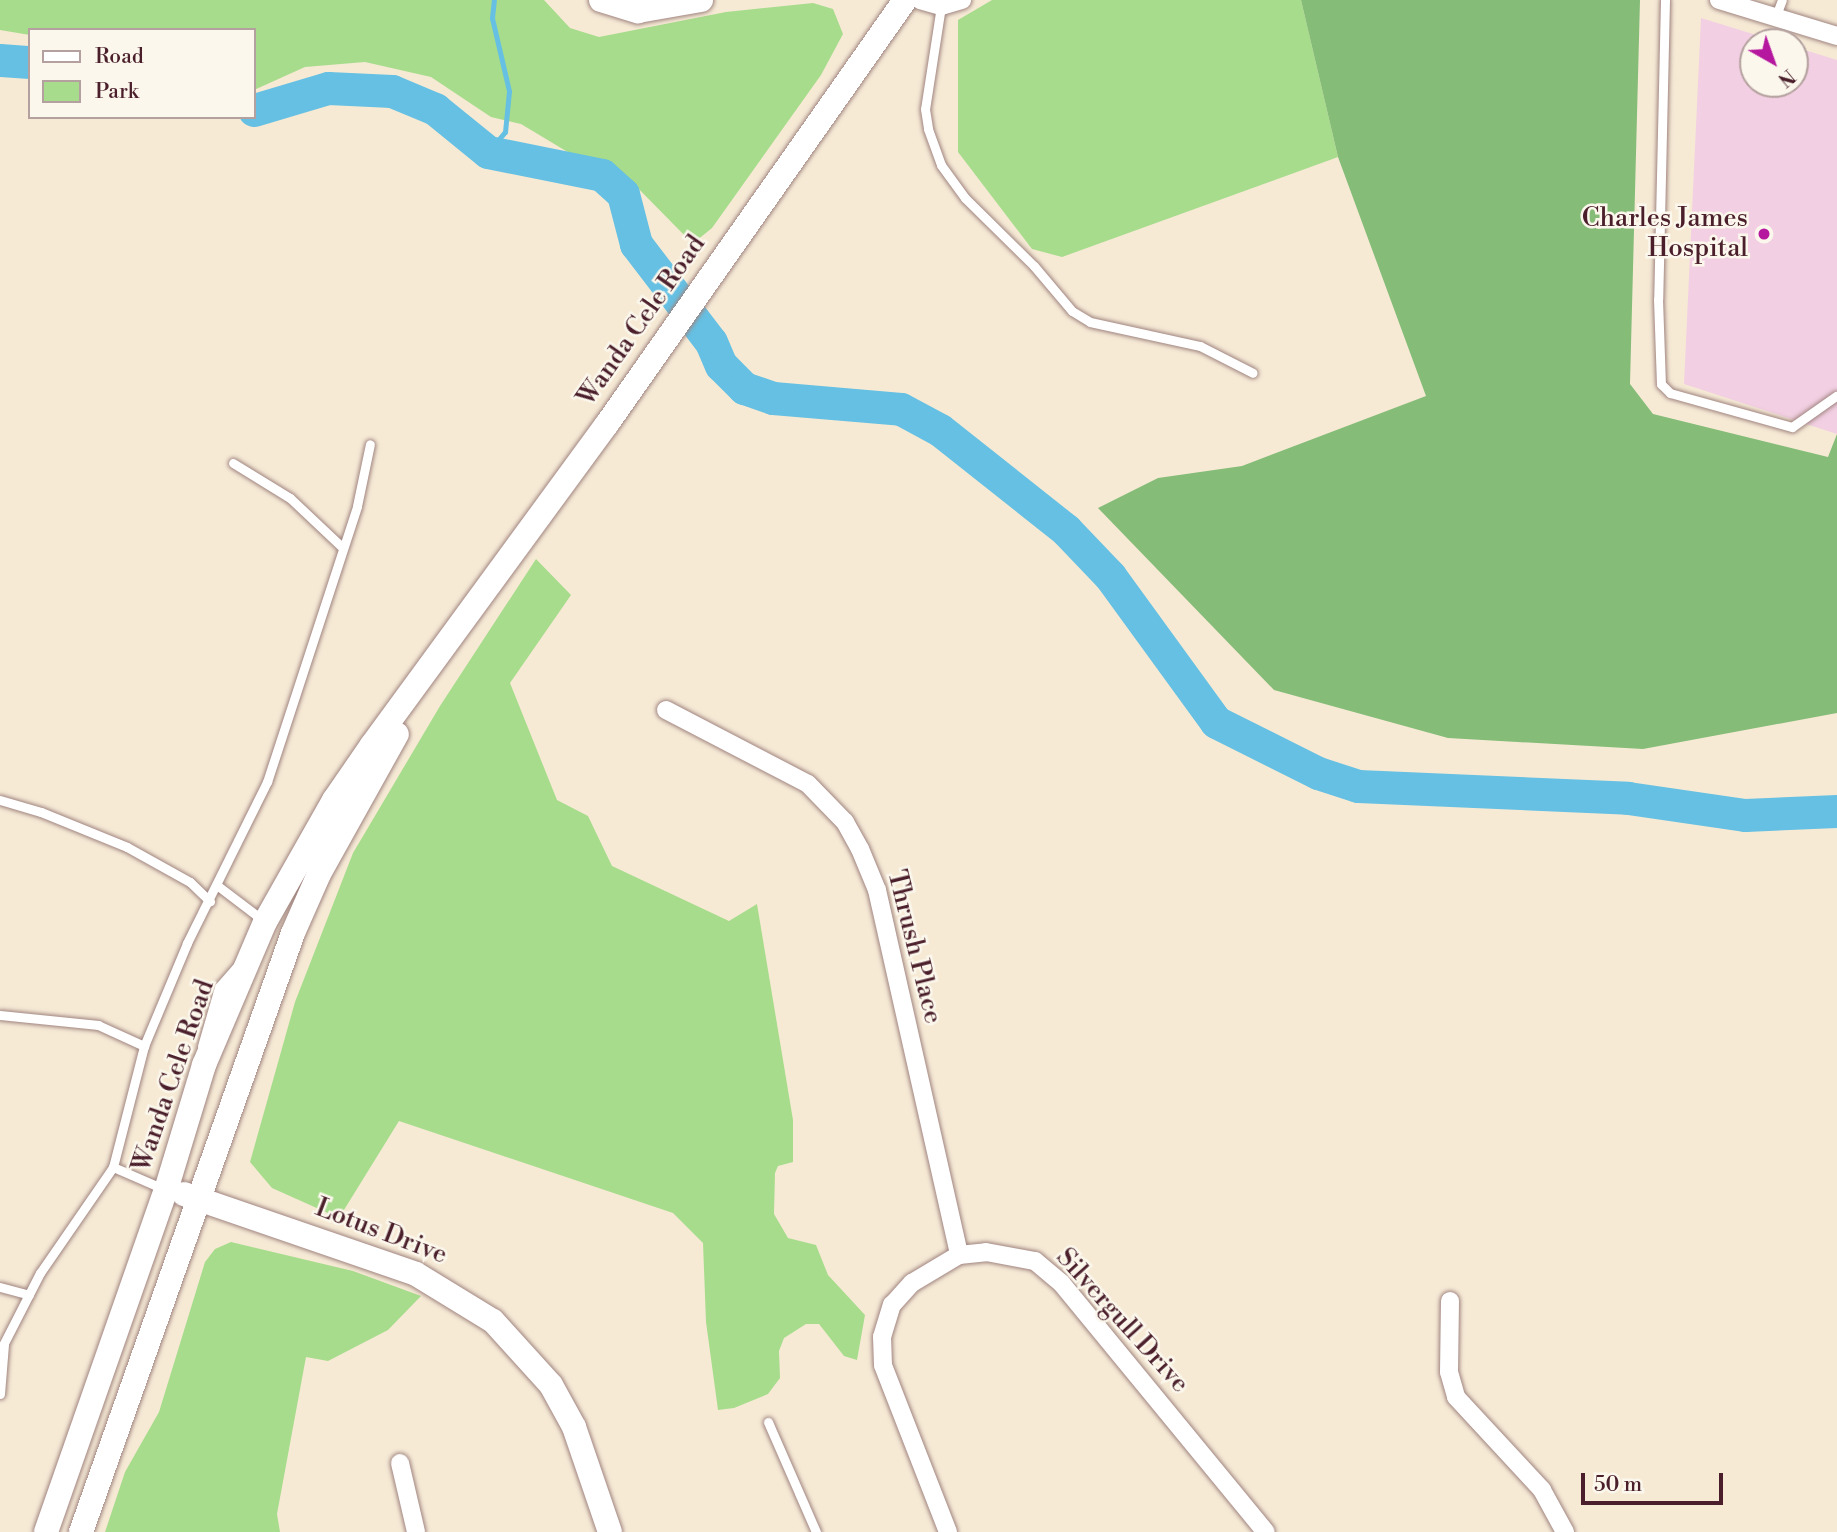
<!DOCTYPE html>
<html>
<head>
<meta charset="utf-8">
<style>
	body { margin:0 }
	#map { position:relative; width:1837px; height:1532px; overflow:hidden; background:#f6ead5; font-family:"Libre Bodoni",serif }
	div>[style] { position:absolute }
	.built>* { inset:0; background:#f2cfe2 }
	.green>* { inset:0; background:#a7dc8c }
	.forest>* { inset:0; background:#85bc78 }
	.stream>* { height:5px; margin:-2.5px; padding:0 2.5px; transform-origin:2.5px; border-radius:2.5px; background:#65c0e3 }
	.river>* { height:33px; margin:-16.5px; padding:0 16.5px; transform-origin:16.5px; border-radius:16.5px; background:#65c0e3 }
	.roads { filter:drop-shadow(0 0 2px #a08480) drop-shadow(0 0 2px #a08480) }
	.lane>* { height:9px; margin:-4.5px; padding:0 4.5px; transform-origin:4.5px; border-radius:4.5px; background:#fff }
	.street>* { height:18px; margin:-9px; padding:0 9px; transform-origin:9px; border-radius:9px; background:#fff }
	.secondary>* { height:24px; margin:-12px; padding:0 12px; transform-origin:12px; border-radius:12px; background:#fff }
	.dots>* { width:19px; height:19px; translate:-50% -50%; box-sizing:border-box; border:4px solid #fbf7ec; border-radius:50% }
	span { translate:-50% -50%; white-space:nowrap; text-align:center; line-height:1.15; -webkit-text-stroke:5px #fbf7ec; paint-order:stroke }
	.poi-label { font-size:26px; color:#4a1f2b }
	.right { translate:-100% -50%; text-align:right }
	.street-label { font-size:26px; color:#4a1f2b }
	.legend { position:absolute; left:28px; top:28px; width:228px; height:91px; box-sizing:border-box; background:#fbf7ec; border:2px solid #b4a19f; margin:0; padding:9px 12px; list-style:none; font-size:21px; color:#4a1f2b }
	.legend li { display:flex; align-items:center; gap:14px; height:35px }
	.legend b { width:35px; border:2px solid #b4a19f }
	.north { position:absolute; left:1739px; top:28px; width:70px; height:70px; box-sizing:border-box; background:#fbf7ec; border:2px solid #b4a19f; border-radius:50%; rotate:140deg; font-size:19px; font-weight:700; line-height:28px; text-align:center; color:#4a1f2b }
	.north::after { content:''; display:block; margin:auto; width:24px; height:32px; background:#b5179e; clip-path:polygon(50% 0,100% 100%,50% 72%,0 100%) }
	.scale { position:absolute; left:1581px; top:1473px; width:142px; height:32px; box-sizing:border-box; border:4px solid #4a1f2b; border-top:0; padding-left:9px; font-size:21px; line-height:24px; white-space:nowrap; color:#4a1f2b; -webkit-text-stroke:5px #fbf7ec; paint-order:stroke }
</style>
</head>
<body>
<div id="map">
	<div class="built">
		<div style="clip-path:polygon(1701px 18px,1779px 42px,1753px 42px,1753px 84px,1795px 84px,1795px 47px,1837px 60px,1837px 434px,1684px 384px)"></div>
	</div>
	<div class="green">
		<div style="clip-path:polygon(0 0,544px 0,570px 28px,599px 37px,726px 12px,813px 3px,833px 9px,843px 34px,821px 75px,712px 228px,696px 241px,689px 240px,625px 175px,571px 154px,521px 124px,491px 117px,431px 77px,365px 62px,305px 67px,254px 90px,254px 30px,30px 30px,30px 35px,0 30px)"></div>
		<div style="clip-path:polygon(992px 0,1301px 0,1338px 157px,1062px 257px,1032px 249px,958px 152px,958px 20px)"></div>
		<div style="clip-path:polygon(536px 559px,571px 595px,510px 683px,557px 800px,588px 816px,612px 866px,729px 921px,757px 904px,793px 1120px,793px 1162px,778px 1166px,775px 1173px,774px 1214px,788px 1238px,816px 1245px,828px 1275px,865px 1315px,857px 1360px,844px 1356px,819px 1324px,806px 1324px,784px 1338px,779px 1351px,780px 1378px,768px 1394px,734px 1408px,718px 1410px,706px 1322px,703px 1243px,673px 1213px,399px 1121px,339px 1218px,272px 1188px,250px 1162px,295px 1002px,353px 853px,440px 706px)"></div>
		<div style="clip-path:polygon(231px 1242px,353px 1271px,421px 1296px,388px 1330px,328px 1361px,306px 1357px,277px 1514px,280px 1532px,105px 1532px,125px 1472px,159px 1412px,205px 1262px,215px 1249px)"></div>
	</div>
	<div class="forest">
		<div style="clip-path:polygon(1301px 0,1640px 0,1630px 384px,1653px 414px,1828px 457px,1837px 434px,1837px 713px,1643px 749px,1448px 738px,1274px 690px,1098px 508px,1158px 478px,1242px 466px,1426px 396px,1338px 157px)"></div>
	</div>
	<div class="stream">
		<div style="left:488px;top:152px;width:26px;rotate:-50deg"></div>
		<div style="left:505px;top:132px;width:41px;rotate:-84.4deg"></div>
		<div style="left:509px;top:91px;width:75px;rotate:-103.1deg"></div>
		<div style="left:492px;top:18px;width:18px;rotate:-84deg"></div>
	</div>
	<div class="river">
		<div style="left:0;top:60px;width:30px;rotate:4deg"></div>
		<div style="left:254px;top:110px;width:77px;rotate:-16.6deg"></div>
		<div style="left:328px;top:88px;width:64px;rotate:2.7deg"></div>
		<div style="left:392px;top:91px;width:47px;rotate:22.7deg"></div>
		<div style="left:435px;top:109px;width:68px;rotate:39.1deg"></div>
		<div style="left:488px;top:152px;width:116px;rotate:11.4deg"></div>
		<div style="left:602px;top:175px;width:28px;rotate:42deg"></div>
		<div style="left:623px;top:194px;width:52px;rotate:75.4deg"></div>
		<div style="left:636px;top:244px;width:123px;rotate:52.6deg"></div>
		<div style="left:711px;top:342px;width:25px;rotate:67deg"></div>
		<div style="left:721px;top:365px;width:33px;rotate:45deg"></div>
		<div style="left:744px;top:388px;width:31px;rotate:19deg"></div>
		<div style="left:773px;top:398px;width:128px;rotate:4.9deg"></div>
		<div style="left:901px;top:409px;width:44px;rotate:28.3deg"></div>
		<div style="left:940px;top:430px;width:161px;rotate:38.4deg"></div>
		<div style="left:1066px;top:530px;width:64px;rotate:46.3deg"></div>
		<div style="left:1110px;top:576px;width:180px;rotate:54deg"></div>
		<div style="left:1216px;top:722px;width:114px;rotate:26.6deg"></div>
		<div style="left:1318px;top:773px;width:42px;rotate:18deg"></div>
		<div style="left:1358px;top:786px;width:270px;rotate:2.5deg"></div>
		<div style="left:1628px;top:798px;width:118px;rotate:8.3deg"></div>
		<div style="left:1745px;top:815px;width:92px;rotate:-2.5deg"></div>
	</div>
	<div class="roads">
		<div class="lane">
			<div style="left:1665px;top:0;width:299px;rotate:91.3deg"></div>
			<div style="left:1658px;top:299px;width:85px;rotate:88deg"></div>
			<div style="left:1661px;top:384px;width:13px;rotate:45deg"></div>
			<div style="left:1670px;top:393px;width:127px;rotate:15.6deg"></div>
			<div style="left:1792px;top:427px;width:54px;rotate:-35.2deg"></div>
			<div style="left:941px;top:6px;width:104px;rotate:98.8deg"></div>
			<div style="left:925px;top:109px;width:20px;rotate:81deg"></div>
			<div style="left:928px;top:129px;width:38px;rotate:70deg"></div>
			<div style="left:941px;top:165px;width:41px;rotate:54deg"></div>
			<div style="left:965px;top:198px;width:97px;rotate:44.6deg"></div>
			<div style="left:1034px;top:266px;width:59px;rotate:49.8deg"></div>
			<div style="left:1072px;top:311px;width:21px;rotate:31deg"></div>
			<div style="left:1090px;top:322px;width:113px;rotate:12.3deg"></div>
			<div style="left:1200px;top:346px;width:59px;rotate:27deg"></div>
			<div style="left:1775px;top:18px;width:19px;rotate:-69deg"></div>
			<div style="left:233px;top:463px;width:67px;rotate:31.6deg"></div>
			<div style="left:290px;top:498px;width:71px;rotate:43.3deg"></div>
			<div style="left:0;top:800px;width:43px;rotate:16.3deg"></div>
			<div style="left:41px;top:812px;width:93px;rotate:22.1deg"></div>
			<div style="left:127px;top:847px;width:72px;rotate:29.1deg"></div>
			<div style="left:190px;top:882px;width:28px;rotate:44deg"></div>
			<div style="left:218px;top:886px;width:58px;rotate:37.3deg"></div>
			<div style="left:0;top:1015px;width:99px;rotate:5.8deg"></div>
			<div style="left:98px;top:1025px;width:51px;rotate:24.5deg"></div>
			<div style="left:202px;top:1046px;width:61px;rotate:-73.9deg"></div>
			<div style="left:219px;top:987px;width:29px;rotate:-49deg"></div>
			<div style="left:113px;top:1167px;width:58px;rotate:23.5deg"></div>
			<div style="left:0;top:1287px;width:30px;rotate:15deg"></div>
			<div style="left:0;top:1351px;width:88px;rotate:-62.9deg"></div>
			<div style="left:40px;top:1273px;width:129px;rotate:-55.4deg"></div>
			<div style="left:113px;top:1167px;width:125px;rotate:-75.6deg"></div>
			<div style="left:144px;top:1046px;width:112px;rotate:-67.3deg"></div>
			<div style="left:187px;top:943px;width:180px;rotate:-63.6deg"></div>
			<div style="left:267px;top:782px;width:290px;rotate:-71.9deg"></div>
			<div style="left:357px;top:506px;width:63px;rotate:-78.2deg"></div>
			<div style="left:0;top:1394px;width:50px;rotate:-85.4deg"></div>
			<div style="left:768px;top:1422px;width:120px;rotate:66.4deg"></div>
		</div>
		<div class="street">
			<div style="left:920px;top:0;width:22px;rotate:16deg"></div>
			<div style="left:941px;top:6px;width:22px;rotate:-16deg"></div>
			<div style="left:1719px;top:0;width:123px;rotate:17deg"></div>
			<div style="left:666px;top:710px;width:160px;rotate:27.5deg"></div>
			<div style="left:808px;top:784px;width:53px;rotate:45.8deg"></div>
			<div style="left:845px;top:822px;width:31px;rotate:61deg"></div>
			<div style="left:860px;top:849px;width:44px;rotate:67.5deg"></div>
			<div style="left:877px;top:890px;width:374px;rotate:77.3deg"></div>
			<div style="left:1450px;top:1301px;width:71px;rotate:90.8deg"></div>
			<div style="left:1449px;top:1372px;width:26px;rotate:74deg"></div>
			<div style="left:1456px;top:1397px;width:127px;rotate:47.2deg"></div>
			<div style="left:1542px;top:1490px;width:48px;rotate:61.3deg"></div>
			<div style="left:400px;top:1463px;width:71px;rotate:76.9deg"></div>
			<div style="left:948px;top:1532px;width:179px;rotate:-111.3deg"></div>
			<div style="left:883px;top:1365px;width:28px;rotate:-92deg"></div>
			<div style="left:882px;top:1337px;width:34px;rotate:-73deg"></div>
			<div style="left:892px;top:1305px;width:30px;rotate:-48deg"></div>
			<div style="left:912px;top:1283px;width:55px;rotate:-30.8deg"></div>
			<div style="left:959px;top:1255px;width:27px;rotate:-6deg"></div>
			<div style="left:986px;top:1252px;width:50px;rotate:10.4deg"></div>
			<div style="left:1035px;top:1261px;width:35px;rotate:40deg"></div>
			<div style="left:1062px;top:1284px;width:321px;rotate:50.6deg"></div>
		</div>
		<div class="secondary">
			<div style="left:601px;top:0;width:39px;rotate:17deg"></div>
			<div style="left:638px;top:11px;width:64px;rotate:-9.9deg"></div>
			<div style="left:184px;top:1194px;width:245px;rotate:19deg"></div>
			<div style="left:416px;top:1274px;width:90px;rotate:31.4deg"></div>
			<div style="left:493px;top:1321px;width:86px;rotate:47.8deg"></div>
			<div style="left:551px;top:1385px;width:48px;rotate:61.3deg"></div>
			<div style="left:574px;top:1427px;width:111px;rotate:71.1deg"></div>
			<div style="left:46px;top:1532px;width:362px;rotate:-70.7deg"></div>
			<div style="left:166px;top:1190px;width:131px;rotate:-73.1deg"></div>
			<div style="left:204px;top:1065px;width:155px;rotate:-66.9deg"></div>
			<div style="left:265px;top:922px;width:140px;rotate:-60.5deg"></div>
			<div style="left:334px;top:800px;width:67px;rotate:-55.4deg"></div>
			<div style="left:372px;top:745px;width:398px;rotate:-53.8deg"></div>
			<div style="left:607px;top:424px;width:518px;rotate:-54.9deg"></div>
			<div style="left:81px;top:1532px;width:635px;rotate:-70.51deg"></div>
			<div style="left:293px;top:933px;width:64px;rotate:-66.2deg"></div>
			<div style="left:319px;top:874px;width:160px;rotate:-60.9deg"></div>
		</div>
	</div>
	<div class="dots">
		<div style="left:1764px;top:234px;background:#b5179e"></div>
	</div>
	<div class="poi-label">
		<span class="right" style="left:1748px;top:234px">Charles James<br>Hospital</span>
	</div>
	<div class="street-label">
		<span style="left:642px;top:321px;rotate:-55deg">Wanda Cele Road</span>
		<span style="left:914px;top:947px;rotate:76deg">Thrush Place</span>
		<span style="left:174px;top:1076px;rotate:-71deg">Wanda Cele Road</span>
		<span style="left:381px;top:1232px;rotate:21deg">Lotus Drive</span>
		<span style="left:1122px;top:1321px;rotate:48deg">Silvergull Drive</span>
	</div>
	<ul class="legend">
	<li><b style="height:9px;background:#fff"></b>Road</li>
	<li><b style="height:19px;background:#a7dc8c"></b>Park</li>
	</ul>
	<div class="north">N</div>
	<div class="scale">50 m</div>
</div>
</body>
</html>
